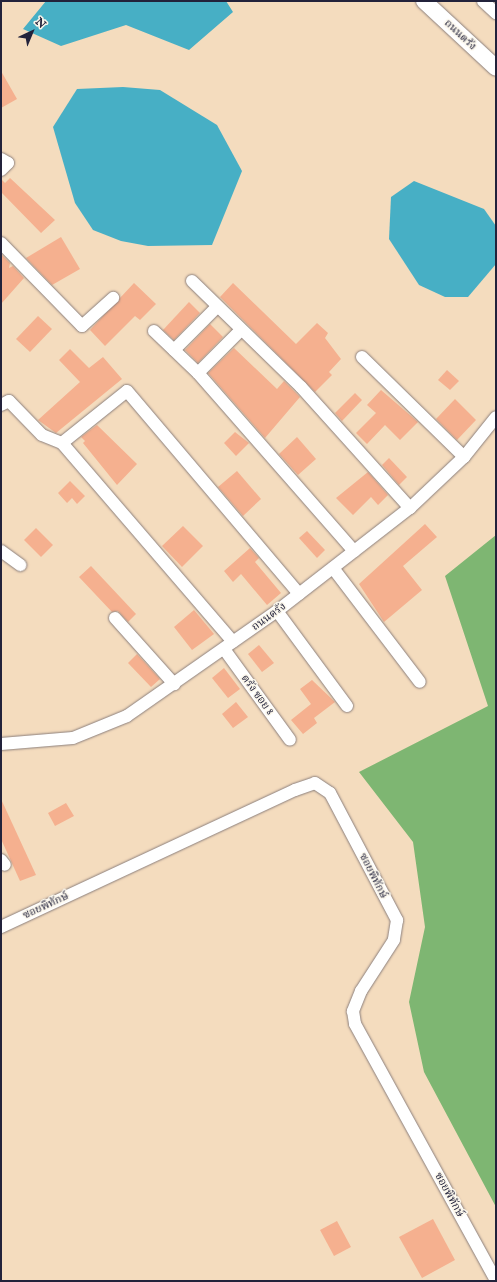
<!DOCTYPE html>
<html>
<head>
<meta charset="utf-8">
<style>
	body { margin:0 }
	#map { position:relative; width:497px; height:1282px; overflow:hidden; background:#f4dcbe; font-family:"IM FELL English","Noto Serif Thai",serif }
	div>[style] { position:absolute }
	.forest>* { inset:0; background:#7eb672 }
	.water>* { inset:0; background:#47afc5 }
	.building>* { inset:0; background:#f5b08f }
	.roads { filter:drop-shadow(0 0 1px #8b7f7c) drop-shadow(0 0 1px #8b7f7c) }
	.street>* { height:12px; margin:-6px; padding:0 6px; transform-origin:6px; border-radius:6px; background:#fff }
	.secondary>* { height:16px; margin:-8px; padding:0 8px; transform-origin:8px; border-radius:8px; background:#fff }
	span { translate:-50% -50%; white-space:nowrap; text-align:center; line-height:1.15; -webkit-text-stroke:3px #fbf7ec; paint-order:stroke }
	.street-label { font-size:11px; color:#22223b }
	.frame { position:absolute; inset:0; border:2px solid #22223b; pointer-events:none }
	.north { position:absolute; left:12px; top:12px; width:40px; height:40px; -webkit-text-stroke:3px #fbf7ec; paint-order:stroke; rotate:44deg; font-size:11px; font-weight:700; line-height:16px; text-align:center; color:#22223b }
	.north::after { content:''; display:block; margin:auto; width:14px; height:18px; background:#22223b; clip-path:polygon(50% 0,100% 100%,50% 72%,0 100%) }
</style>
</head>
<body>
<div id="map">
	<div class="forest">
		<div style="clip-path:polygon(496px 535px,496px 1207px,424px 1072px,409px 1002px,425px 927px,413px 842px,359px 772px,488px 706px,445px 576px)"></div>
	</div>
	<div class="water">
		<div style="clip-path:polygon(46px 1px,226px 1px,233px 12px,189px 50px,126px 25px,61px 46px,23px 29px)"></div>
		<div style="clip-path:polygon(123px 87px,160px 90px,217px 125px,242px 171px,212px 245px,148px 246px,121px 241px,93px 230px,75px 203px,53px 127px,77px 89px)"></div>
		<div style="clip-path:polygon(414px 181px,484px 209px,496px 226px,496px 264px,468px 297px,445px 297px,419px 285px,389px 239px,391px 197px)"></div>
	</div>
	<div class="building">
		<div style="clip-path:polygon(1px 71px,17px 99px,1px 108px)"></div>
		<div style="clip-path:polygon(10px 178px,55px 220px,41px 233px,1px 192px,1px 179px,5px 183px)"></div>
		<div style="clip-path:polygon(61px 237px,80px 269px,52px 285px,26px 258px)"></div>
		<div style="clip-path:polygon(1px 254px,10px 263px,9px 268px,13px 266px,24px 278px,1px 304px)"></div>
		<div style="clip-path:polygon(134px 283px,156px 304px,140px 320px,135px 316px,105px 346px,90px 330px)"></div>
		<div style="clip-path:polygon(233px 283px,296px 344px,317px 323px,328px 333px,325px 338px,341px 359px,329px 372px,332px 375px,315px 392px,220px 297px)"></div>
		<div style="clip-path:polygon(189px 302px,200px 313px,174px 340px,163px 330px)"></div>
		<div style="clip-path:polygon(38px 316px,52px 329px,30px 352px,16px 339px)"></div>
		<div style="clip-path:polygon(210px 324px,223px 337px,198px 363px,185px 350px)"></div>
		<div style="clip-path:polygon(234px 348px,277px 389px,284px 381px,300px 397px,265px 438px,208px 373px)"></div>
		<div style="clip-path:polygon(70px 349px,89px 368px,103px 357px,122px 379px,56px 433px,38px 420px,80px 382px,59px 360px)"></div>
		<div style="clip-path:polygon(447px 370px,459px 381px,450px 390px,438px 380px)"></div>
		<div style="clip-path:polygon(381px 390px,418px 422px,400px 440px,385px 425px,367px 444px,356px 433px,376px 413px,367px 405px)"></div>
		<div style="clip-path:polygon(355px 393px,362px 400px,342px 421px,335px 413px)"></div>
		<div style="clip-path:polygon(455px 399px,476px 420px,457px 440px,436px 419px)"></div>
		<div style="clip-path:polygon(97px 425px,137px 464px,117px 485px,83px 443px,85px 441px,81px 437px)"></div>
		<div style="clip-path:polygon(235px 432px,249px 443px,236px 456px,224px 443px)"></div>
		<div style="clip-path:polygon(297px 437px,316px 459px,298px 475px,279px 454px)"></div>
		<div style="clip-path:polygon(389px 458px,407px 477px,399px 485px,382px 465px)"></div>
		<div style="clip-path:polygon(237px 471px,261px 499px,243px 516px,218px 487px)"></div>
		<div style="clip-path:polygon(368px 472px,388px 495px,378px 505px,371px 497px,353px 515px,336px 498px)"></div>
		<div style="clip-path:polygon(70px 481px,85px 496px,77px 504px,72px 498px,67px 503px,58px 493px)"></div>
		<div style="clip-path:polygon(425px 524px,437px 537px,403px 566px,422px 590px,384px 622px,359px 584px)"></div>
		<div style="clip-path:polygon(183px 526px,203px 546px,182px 567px,162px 546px)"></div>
		<div style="clip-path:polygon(36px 528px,53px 545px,41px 557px,24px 540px)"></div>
		<div style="clip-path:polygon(307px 531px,325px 550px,317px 558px,299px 538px)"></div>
		<div style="clip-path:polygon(250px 548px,259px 558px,255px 562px,281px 593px,267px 605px,241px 574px,233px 582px,224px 571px)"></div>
		<div style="clip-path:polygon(91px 566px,136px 614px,128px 622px,118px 611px,112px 612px,79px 577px)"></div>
		<div style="clip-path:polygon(194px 610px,214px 634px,192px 650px,174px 627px)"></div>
		<div style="clip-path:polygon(259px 645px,274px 663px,262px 672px,248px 654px)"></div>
		<div style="clip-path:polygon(137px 654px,160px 679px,151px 687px,128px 663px)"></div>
		<div style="clip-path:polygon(224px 668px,240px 689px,228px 698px,212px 678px)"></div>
		<div style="clip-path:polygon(312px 680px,335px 702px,314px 718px,317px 723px,303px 734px,291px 720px,311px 704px,300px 689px)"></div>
		<div style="clip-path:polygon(236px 702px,248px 717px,233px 728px,222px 714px)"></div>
		<div style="clip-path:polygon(1px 799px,36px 875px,20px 881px,1px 839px)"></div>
		<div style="clip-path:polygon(66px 803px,74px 816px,55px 826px,48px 813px)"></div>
		<div style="clip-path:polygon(433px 1219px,455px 1260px,422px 1278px,399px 1237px)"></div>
		<div style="clip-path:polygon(337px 1221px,351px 1247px,334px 1256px,320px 1230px)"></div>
	</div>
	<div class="roads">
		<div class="street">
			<div style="left:483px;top:1px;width:18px;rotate:43deg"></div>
			<div style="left:1px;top:159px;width:8px;rotate:30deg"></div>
			<div style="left:8px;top:163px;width:10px;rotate:135deg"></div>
			<div style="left:1px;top:243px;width:116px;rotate:45.7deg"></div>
			<div style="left:82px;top:326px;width:42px;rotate:-42.1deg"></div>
			<div style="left:192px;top:281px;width:152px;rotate:44.2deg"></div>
			<div style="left:301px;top:387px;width:163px;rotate:48deg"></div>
			<div style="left:154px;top:331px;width:61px;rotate:43.7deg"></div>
			<div style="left:198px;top:373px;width:237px;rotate:48.8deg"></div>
			<div style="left:174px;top:350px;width:61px;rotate:-45deg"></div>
			<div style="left:362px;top:357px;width:143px;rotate:44.4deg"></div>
			<div style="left:198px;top:373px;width:61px;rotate:-45deg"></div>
			<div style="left:1px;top:405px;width:9px;rotate:-27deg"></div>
			<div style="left:9px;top:401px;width:47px;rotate:45.9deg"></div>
			<div style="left:42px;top:435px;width:22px;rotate:22deg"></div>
			<div style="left:62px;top:443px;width:262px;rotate:49.3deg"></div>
			<div style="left:62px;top:443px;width:83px;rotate:-38.7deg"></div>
			<div style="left:127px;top:391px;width:266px;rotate:49.7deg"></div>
			<div style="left:1px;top:551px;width:24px;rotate:36deg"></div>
			<div style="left:333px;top:568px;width:143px;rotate:52.7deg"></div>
			<div style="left:277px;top:611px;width:118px;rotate:53.6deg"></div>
			<div style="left:115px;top:618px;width:89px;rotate:48.2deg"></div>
			<div style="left:224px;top:649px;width:112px;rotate:54deg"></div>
			<div style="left:1px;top:744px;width:72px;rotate:-4.8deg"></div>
			<div style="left:73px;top:738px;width:58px;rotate:-22.2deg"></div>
			<div style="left:127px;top:716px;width:183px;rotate:-35deg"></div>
			<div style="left:277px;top:611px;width:168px;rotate:-37.8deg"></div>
			<div style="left:410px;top:508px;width:74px;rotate:-43.4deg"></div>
			<div style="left:464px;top:457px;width:51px;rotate:-51.3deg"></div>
			<div style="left:1px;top:860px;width:6px;rotate:51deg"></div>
			<div style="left:1px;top:927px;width:324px;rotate:-25deg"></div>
			<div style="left:295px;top:790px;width:21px;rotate:-19deg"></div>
			<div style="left:315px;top:783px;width:18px;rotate:34deg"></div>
			<div style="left:330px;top:793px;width:144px;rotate:62.2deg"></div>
			<div style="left:397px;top:920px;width:20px;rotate:99deg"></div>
			<div style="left:394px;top:940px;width:61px;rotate:122.9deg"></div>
			<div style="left:361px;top:991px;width:22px;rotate:112deg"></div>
			<div style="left:353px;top:1011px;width:13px;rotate:81deg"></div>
			<div style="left:355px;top:1024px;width:292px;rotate:61.2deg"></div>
		</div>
		<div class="secondary">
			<div style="left:424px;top:1px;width:98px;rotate:42.9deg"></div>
		</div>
	</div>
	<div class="street-label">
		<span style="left:460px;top:35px;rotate:43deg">ถนนตรัง</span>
		<span style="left:269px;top:617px;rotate:-36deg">ถนนตรัง</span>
		<span style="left:257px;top:695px;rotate:54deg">ตรัง ซอย 8</span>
		<span style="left:373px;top:876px;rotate:63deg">ซอยพิทักษ์</span>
		<span style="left:46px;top:906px;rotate:-25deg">ซอยพิทักษ์</span>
		<span style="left:449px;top:1195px;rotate:61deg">ซอยพิทักษ์</span>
	</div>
	<div class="frame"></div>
	<div class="north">N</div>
</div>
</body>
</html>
